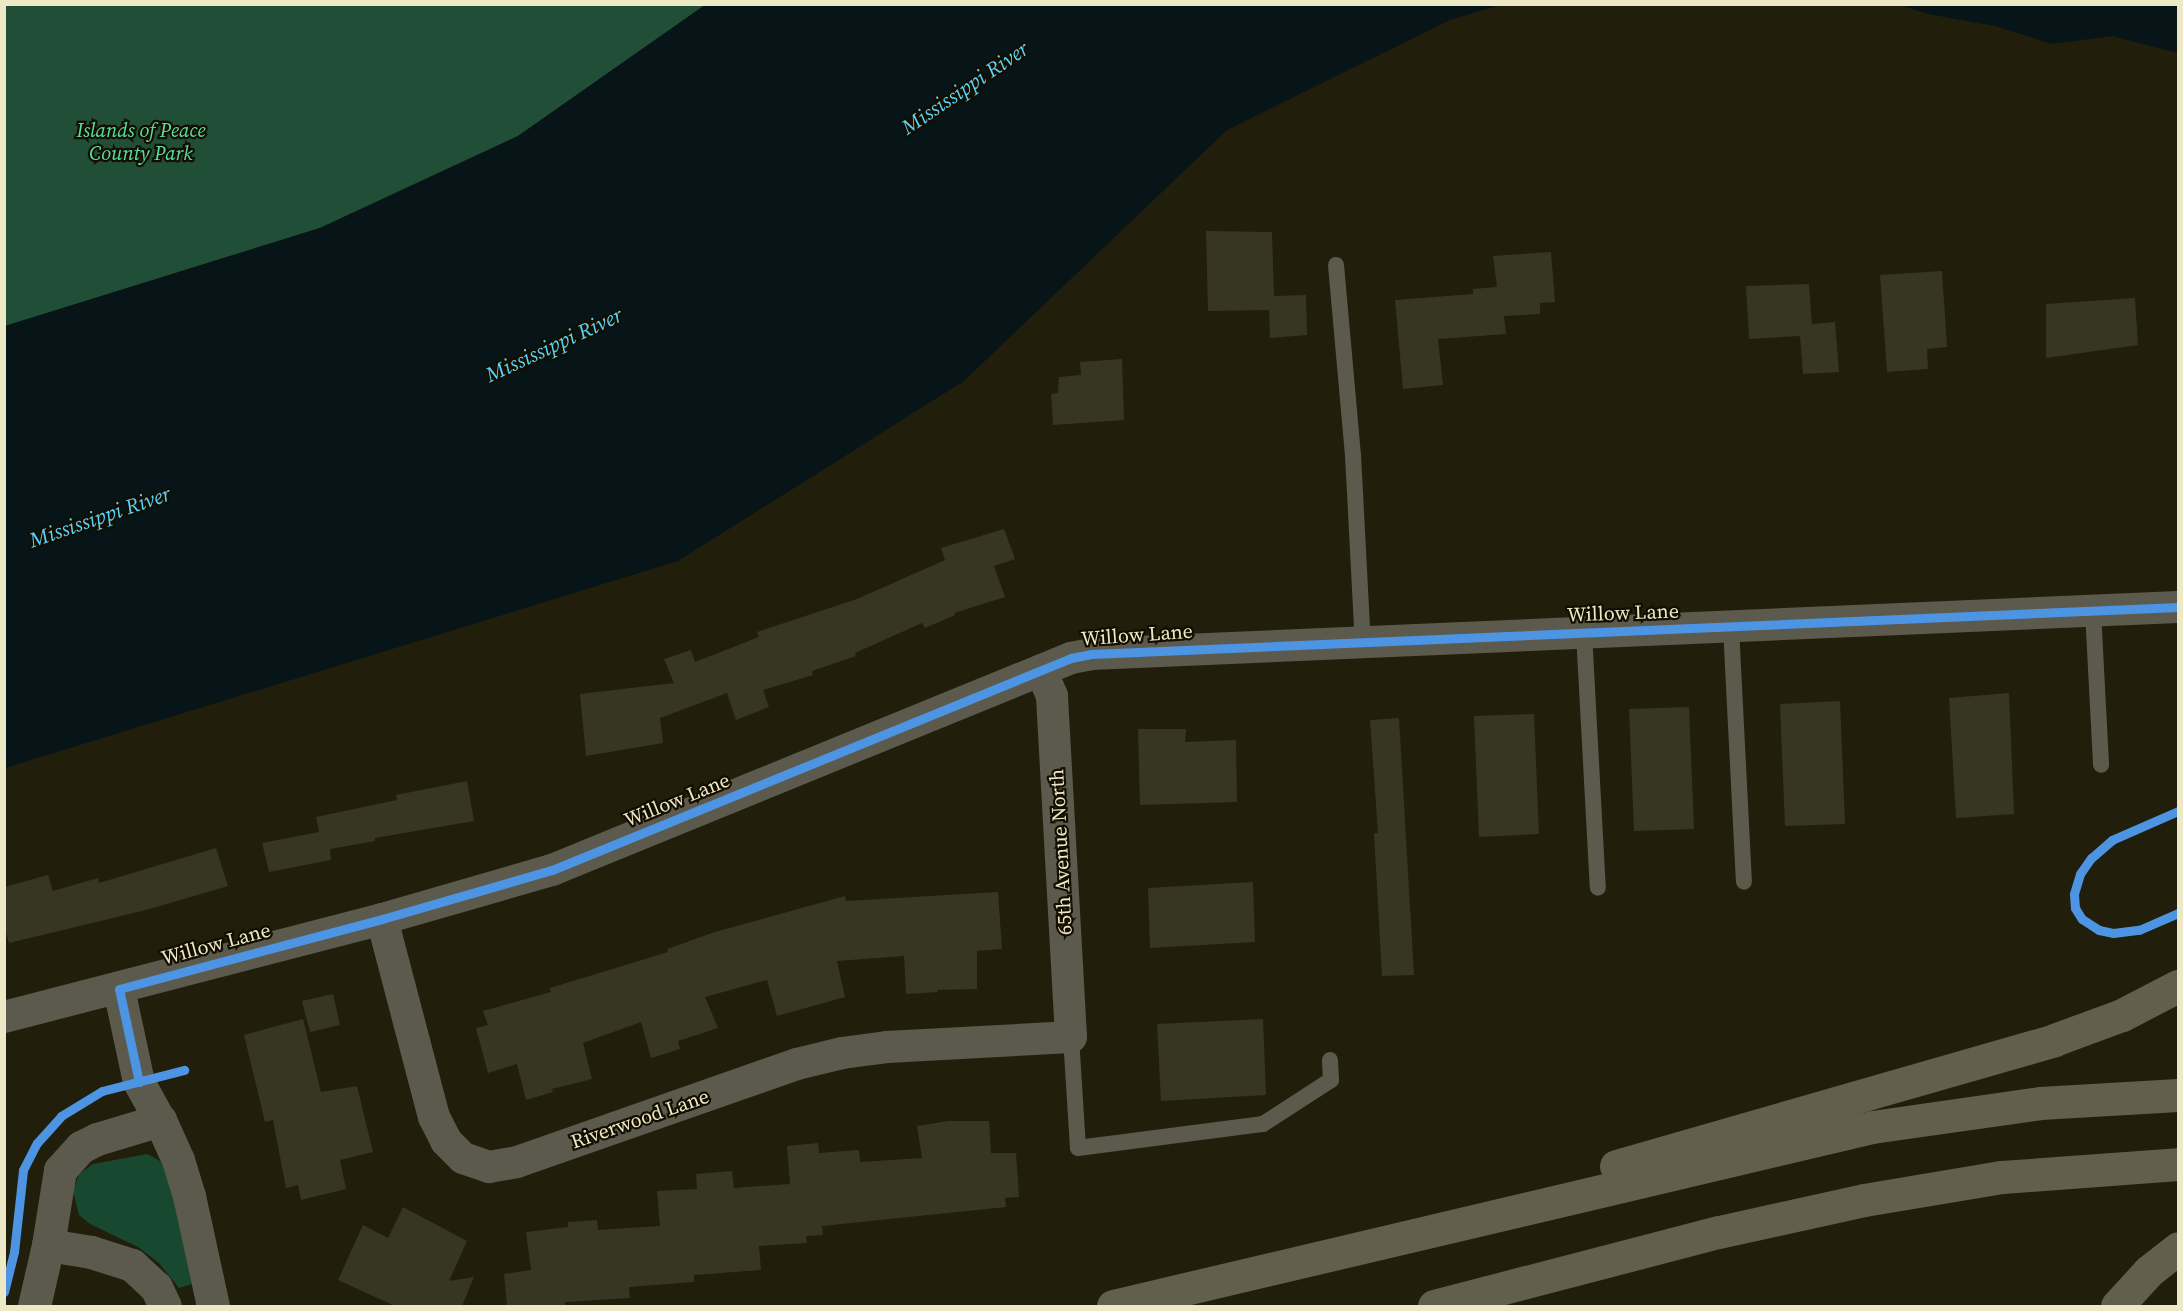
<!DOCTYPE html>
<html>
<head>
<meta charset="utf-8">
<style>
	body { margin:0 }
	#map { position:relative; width:2183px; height:1311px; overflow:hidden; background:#211e0b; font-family:"Source Serif 4",serif }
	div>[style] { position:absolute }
	.green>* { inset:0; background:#194830 }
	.forest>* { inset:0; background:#204e36 }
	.water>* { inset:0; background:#081518 }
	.building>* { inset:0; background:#373624 }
	.service>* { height:16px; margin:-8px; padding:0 8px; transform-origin:8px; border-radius:8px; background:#5c5a4d }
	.minor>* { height:32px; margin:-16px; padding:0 16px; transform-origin:16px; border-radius:16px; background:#5c5a4d }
	.tertiary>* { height:33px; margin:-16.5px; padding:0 16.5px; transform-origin:16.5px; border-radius:16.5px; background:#5c5a4d }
	.motorway>* { height:33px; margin:-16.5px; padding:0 16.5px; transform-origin:16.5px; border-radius:16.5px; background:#625f4c }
	.cycleway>* { height:9px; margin:-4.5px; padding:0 4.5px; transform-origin:4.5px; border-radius:4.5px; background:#4d94e3 }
	span { translate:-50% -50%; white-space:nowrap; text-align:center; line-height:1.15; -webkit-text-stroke:4.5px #130e00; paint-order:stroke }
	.park-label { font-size:20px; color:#57e0a2; font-style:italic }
	.street-label { font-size:20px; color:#ede9c6 }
	.water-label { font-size:21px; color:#59d4f9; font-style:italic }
	.frame { position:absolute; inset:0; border:6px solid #ede9c6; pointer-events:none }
</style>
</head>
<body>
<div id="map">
	<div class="green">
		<div style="clip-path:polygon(147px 1154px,160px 1161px,168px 1174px,192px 1284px,179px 1288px,159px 1263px,138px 1247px,90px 1224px,79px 1215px,73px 1191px,79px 1174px,93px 1164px)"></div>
	</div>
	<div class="forest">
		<div style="clip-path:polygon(5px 5px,705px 5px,518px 136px,320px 228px,5px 326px)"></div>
	</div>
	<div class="water">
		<div style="clip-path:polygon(705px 5px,1500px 5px,1450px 20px,1227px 130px,964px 381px,678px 561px,5px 768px,5px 326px,320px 228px,518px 136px)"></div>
		<div style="clip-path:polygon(1900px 5px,2178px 5px,2178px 53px,2112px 36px,2052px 44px,1995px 26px,1928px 14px)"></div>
	</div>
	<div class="building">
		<div style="clip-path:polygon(1206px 231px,1272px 232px,1274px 296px,1306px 295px,1307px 335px,1270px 338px,1269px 310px,1208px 311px)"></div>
		<div style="clip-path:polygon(1551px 252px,1555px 302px,1540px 303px,1540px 314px,1504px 316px,1506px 334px,1438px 339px,1443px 385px,1403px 389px,1395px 300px,1473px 294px,1473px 289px,1497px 287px,1493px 256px)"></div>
		<div style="clip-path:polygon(1942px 271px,1947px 347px,1927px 349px,1928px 369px,1887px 372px,1880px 275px)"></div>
		<div style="clip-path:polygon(1809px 284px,1812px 324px,1835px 322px,1839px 372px,1803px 374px,1800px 336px,1749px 339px,1746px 286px)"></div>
		<div style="clip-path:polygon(2135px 298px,2138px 345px,2046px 358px,2046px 304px)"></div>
		<div style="clip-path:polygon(1122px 359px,1124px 420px,1053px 425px,1051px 394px,1058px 393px,1059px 377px,1081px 375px,1080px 362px)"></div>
		<div style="clip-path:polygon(1004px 529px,1015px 559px,994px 566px,1005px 597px,954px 613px,955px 615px,925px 628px,922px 623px,855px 653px,856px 656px,812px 671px,813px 675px,763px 690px,769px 707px,736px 720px,727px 693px,660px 718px,663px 743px,586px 756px,580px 694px,674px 683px,664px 659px,691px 650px,695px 662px,759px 637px,757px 632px,857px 599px,945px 560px,941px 548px)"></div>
		<div style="clip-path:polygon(2009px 693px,2014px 814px,1956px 818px,1949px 698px)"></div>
		<div style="clip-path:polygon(1840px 701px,1845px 824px,1785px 826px,1780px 704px)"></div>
		<div style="clip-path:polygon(1689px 707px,1694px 829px,1634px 831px,1629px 709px)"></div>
		<div style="clip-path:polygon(1534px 714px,1539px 834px,1479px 837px,1474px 716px)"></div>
		<div style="clip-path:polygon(1399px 718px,1414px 975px,1382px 976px,1374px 833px,1378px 833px,1370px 720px)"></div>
		<div style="clip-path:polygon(1138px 729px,1186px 729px,1185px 742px,1236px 740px,1237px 802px,1140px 805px)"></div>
		<div style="clip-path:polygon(467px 781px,474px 821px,375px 838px,375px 841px,330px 849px,331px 860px,269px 872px,262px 843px,319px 832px,316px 817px,397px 800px,396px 795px)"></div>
		<div style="clip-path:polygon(216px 848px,228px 886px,146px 910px,9px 943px,4px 926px,4px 887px,48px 875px,53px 891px,98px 878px,99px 883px)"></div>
		<div style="clip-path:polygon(1253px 882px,1255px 942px,1150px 948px,1148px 888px)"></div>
		<div style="clip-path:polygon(998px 892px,1002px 949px,977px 951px,977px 989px,937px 990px,938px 992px,906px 994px,904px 956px,837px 961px,845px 997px,777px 1016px,767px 980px,705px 997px,718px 1028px,678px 1041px,680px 1049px,651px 1058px,641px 1022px,583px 1043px,592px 1079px,552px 1089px,553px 1092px,526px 1100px,517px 1064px,488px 1073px,476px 1028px,488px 1025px,483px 1011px,551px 992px,550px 988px,668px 952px,667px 949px,715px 932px,845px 896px,846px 901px)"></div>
		<div style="clip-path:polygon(333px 994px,340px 1025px,310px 1032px,302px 1001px)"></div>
		<div style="clip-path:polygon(303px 1019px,321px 1092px,357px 1086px,373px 1152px,340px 1160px,346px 1189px,301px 1200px,298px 1185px,286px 1188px,273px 1120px,265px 1122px,244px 1035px)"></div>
		<div style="clip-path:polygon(1263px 1019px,1266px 1095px,1161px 1101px,1157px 1024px)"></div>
		<div style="clip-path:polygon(949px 1121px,989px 1121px,991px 1153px,1016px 1153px,1019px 1197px,1005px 1198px,1006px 1207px,822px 1226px,823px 1235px,806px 1236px,807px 1243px,759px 1246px,761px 1270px,694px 1275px,694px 1282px,629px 1287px,630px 1298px,565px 1302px,565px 1306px,507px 1306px,504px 1274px,531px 1270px,526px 1232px,568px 1227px,568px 1222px,597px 1220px,598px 1230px,660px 1226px,657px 1191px,697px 1189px,696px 1174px,732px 1171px,734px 1188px,790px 1184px,787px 1146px,818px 1143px,819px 1153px,859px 1150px,860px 1162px,922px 1158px,917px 1126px)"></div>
		<div style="clip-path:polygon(403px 1207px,467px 1241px,449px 1281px,474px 1277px,462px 1306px,395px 1306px,338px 1280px,363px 1225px,388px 1238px)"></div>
	</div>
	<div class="service">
		<div style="left:1336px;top:265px;width:191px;rotate:84.9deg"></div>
		<div style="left:1353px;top:455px;width:188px;rotate:87deg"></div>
		<div style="left:2093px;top:611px;width:154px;rotate:87deg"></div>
		<div style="left:1731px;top:627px;width:255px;rotate:87.1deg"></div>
		<div style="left:1584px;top:633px;width:255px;rotate:86.9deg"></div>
		<div style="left:1071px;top:1037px;width:111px;rotate:86.4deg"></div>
		<div style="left:1078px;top:1148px;width:187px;rotate:-7.4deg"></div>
		<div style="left:1263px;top:1124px;width:81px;rotate:-32.9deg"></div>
		<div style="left:1331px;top:1080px;width:20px;rotate:-93deg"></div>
	</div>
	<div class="minor">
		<div style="left:382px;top:919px;width:205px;rotate:75.3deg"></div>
		<div style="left:434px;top:1117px;width:27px;rotate:63deg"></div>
		<div style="left:446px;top:1141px;width:24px;rotate:45deg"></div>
		<div style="left:463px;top:1158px;width:28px;rotate:19deg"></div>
		<div style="left:489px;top:1167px;width:28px;rotate:-10deg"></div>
		<div style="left:517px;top:1162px;width:297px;rotate:-19.3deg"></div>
		<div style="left:797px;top:1064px;width:46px;rotate:-13.7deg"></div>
		<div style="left:842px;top:1053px;width:45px;rotate:-7.6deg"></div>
		<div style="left:887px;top:1047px;width:184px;rotate:-3.1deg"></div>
		<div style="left:1071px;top:1037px;width:342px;rotate:-93.2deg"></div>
		<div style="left:1052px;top:696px;width:28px;rotate:-113deg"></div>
		<div style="left:119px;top:989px;width:95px;rotate:77.9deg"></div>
		<div style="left:139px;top:1082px;width:43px;rotate:61.1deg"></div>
		<div style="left:4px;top:1017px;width:390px;rotate:-14.5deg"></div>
		<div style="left:382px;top:919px;width:177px;rotate:-16.1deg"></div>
		<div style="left:552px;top:870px;width:561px;rotate:-22.22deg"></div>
		<div style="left:1071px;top:658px;width:20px;rotate:-11deg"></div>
		<div style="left:1091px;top:654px;width:1088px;rotate:-2.48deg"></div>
	</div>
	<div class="tertiary">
		<div style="left:48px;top:1245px;width:44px;rotate:9.2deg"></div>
		<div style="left:91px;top:1252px;width:43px;rotate:17.6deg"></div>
		<div style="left:132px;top:1265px;width:33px;rotate:43deg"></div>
		<div style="left:156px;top:1287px;width:21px;rotate:65deg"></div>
		<div style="left:34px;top:1306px;width:63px;rotate:-77.1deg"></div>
		<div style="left:48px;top:1245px;width:76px;rotate:-80.9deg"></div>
		<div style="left:60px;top:1170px;width:31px;rotate:-48deg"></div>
		<div style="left:81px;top:1147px;width:18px;rotate:-27deg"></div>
		<div style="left:97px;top:1139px;width:66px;rotate:-16.8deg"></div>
		<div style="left:160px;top:1120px;width:44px;rotate:65.8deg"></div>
		<div style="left:178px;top:1160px;width:38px;rotate:73deg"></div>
		<div style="left:189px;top:1196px;width:113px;rotate:77.7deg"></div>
	</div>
	<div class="motorway">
		<div style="left:1616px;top:1166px;width:456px;rotate:-16deg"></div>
		<div style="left:2054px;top:1040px;width:72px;rotate:-20.2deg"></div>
		<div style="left:2122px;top:1015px;width:63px;rotate:-27.4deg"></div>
		<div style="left:1113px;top:1306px;width:780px;rotate:-13.27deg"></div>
		<div style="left:1872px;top:1127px;width:170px;rotate:-8.1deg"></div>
		<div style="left:2040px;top:1103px;width:138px;rotate:-3.3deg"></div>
		<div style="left:1434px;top:1306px;width:294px;rotate:-14.6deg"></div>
		<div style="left:1719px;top:1232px;width:148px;rotate:-12.4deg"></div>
		<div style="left:1864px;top:1200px;width:140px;rotate:-9.5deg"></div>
		<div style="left:2002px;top:1177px;width:176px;rotate:-4.2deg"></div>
		<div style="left:2117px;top:1306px;width:47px;rotate:-47.6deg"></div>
		<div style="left:2149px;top:1271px;width:37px;rotate:-38deg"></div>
	</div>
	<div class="cycleway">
		<div style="left:2178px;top:811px;width:72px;rotate:156.3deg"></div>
		<div style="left:2112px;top:840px;width:28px;rotate:139deg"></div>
		<div style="left:2091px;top:858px;width:19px;rotate:125deg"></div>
		<div style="left:2080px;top:874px;width:21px;rotate:107deg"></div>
		<div style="left:2074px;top:894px;width:14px;rotate:86deg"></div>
		<div style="left:2075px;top:908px;width:13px;rotate:58deg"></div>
		<div style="left:2082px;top:919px;width:20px;rotate:33deg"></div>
		<div style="left:2099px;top:930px;width:14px;rotate:12deg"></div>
		<div style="left:2113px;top:933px;width:26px;rotate:-7deg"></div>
		<div style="left:2139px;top:930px;width:43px;rotate:-23.6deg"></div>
		<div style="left:139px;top:1082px;width:95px;rotate:-102.1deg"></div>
		<div style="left:119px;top:989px;width:272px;rotate:-14.9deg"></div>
		<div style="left:382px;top:919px;width:177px;rotate:-16.1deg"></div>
		<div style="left:552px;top:870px;width:561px;rotate:-22.22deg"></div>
		<div style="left:1071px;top:658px;width:20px;rotate:-11deg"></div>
		<div style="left:1091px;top:654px;width:1088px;rotate:-2.48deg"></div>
		<div style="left:4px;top:1292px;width:41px;rotate:-76deg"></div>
		<div style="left:14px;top:1252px;width:82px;rotate:-83.7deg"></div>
		<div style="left:23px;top:1170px;width:30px;rotate:-63deg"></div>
		<div style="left:37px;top:1143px;width:36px;rotate:-48deg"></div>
		<div style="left:61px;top:1116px;width:48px;rotate:-31.4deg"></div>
		<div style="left:102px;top:1091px;width:85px;rotate:-14.4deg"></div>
	</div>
	<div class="park-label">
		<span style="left:141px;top:142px">Islands of Peace<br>County Park</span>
	</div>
	<div class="street-label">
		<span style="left:1623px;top:613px;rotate:-2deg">Willow Lane</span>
		<span style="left:1137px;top:635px;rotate:-4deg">Willow Lane</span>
		<span style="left:677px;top:800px;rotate:-22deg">Willow Lane</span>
		<span style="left:1061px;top:852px;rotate:-93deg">65th Avenue North</span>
		<span style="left:216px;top:944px;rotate:-15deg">Willow Lane</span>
		<span style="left:640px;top:1119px;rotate:-19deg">Riverwood Lane</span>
	</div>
	<div class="water-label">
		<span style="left:965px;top:88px;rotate:-34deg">Mississippi River</span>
		<span style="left:554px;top:345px;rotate:-25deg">Mississippi River</span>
		<span style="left:100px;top:517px;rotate:-19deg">Mississippi River</span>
	</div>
	<div class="frame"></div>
</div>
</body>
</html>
